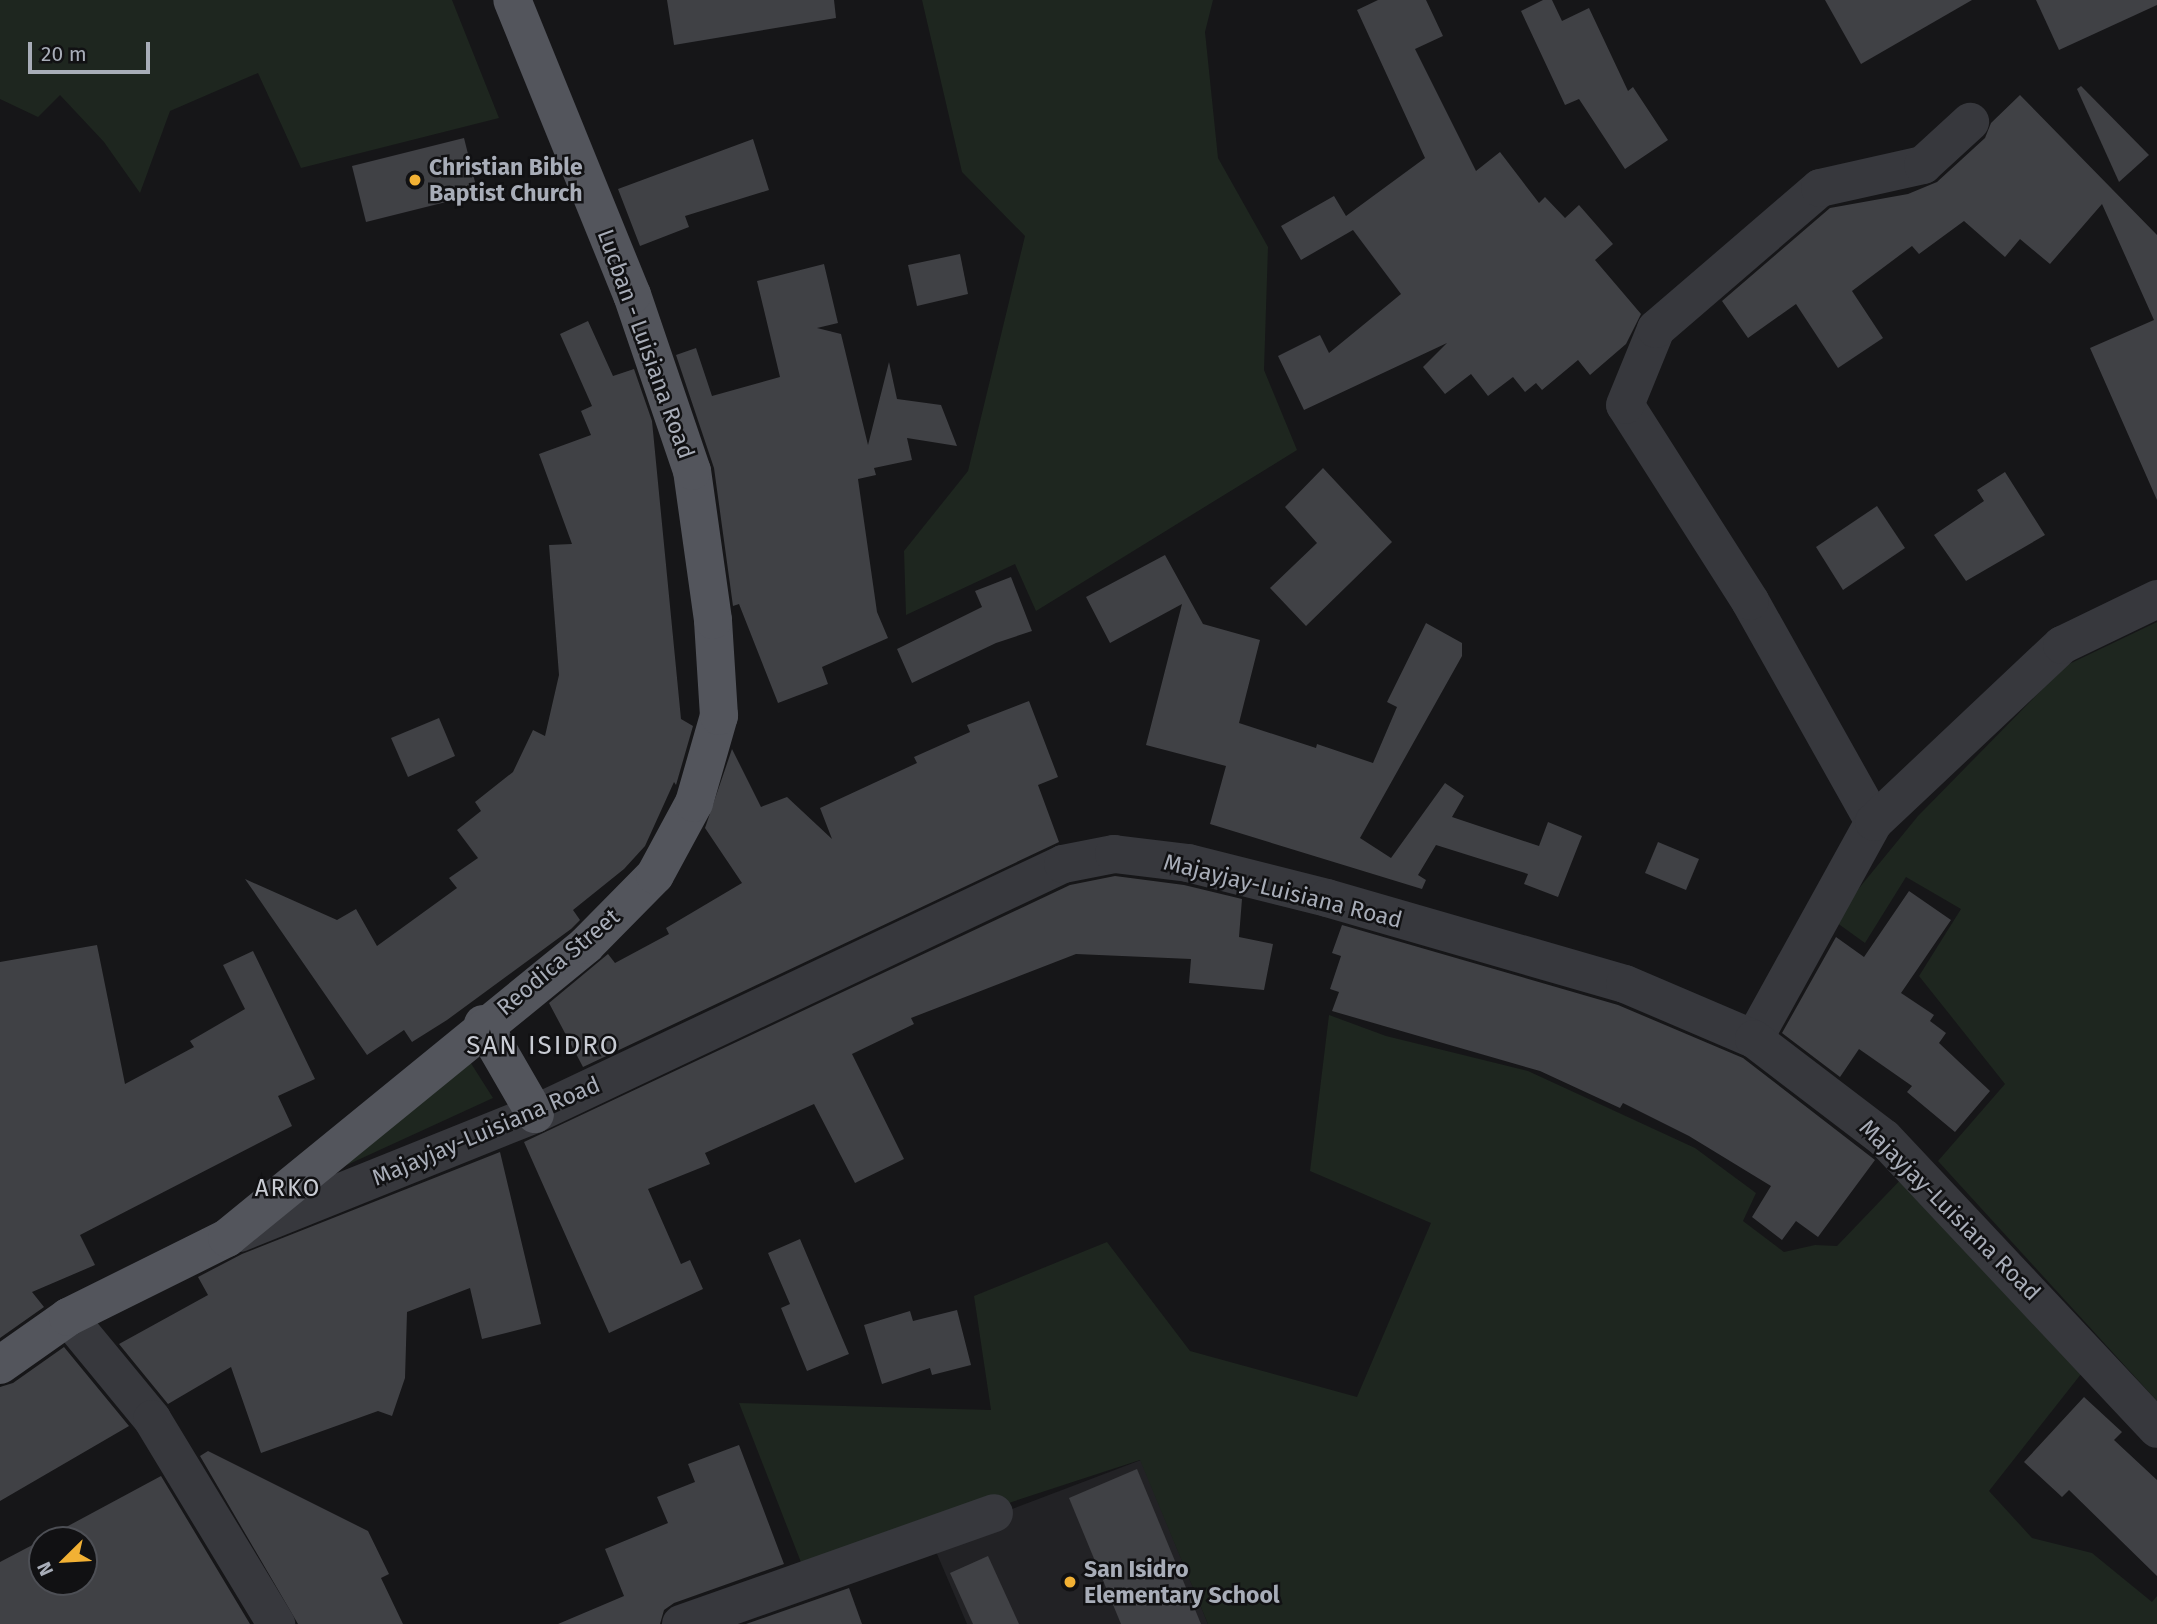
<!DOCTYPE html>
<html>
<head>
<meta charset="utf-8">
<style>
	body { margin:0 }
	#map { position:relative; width:2157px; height:1624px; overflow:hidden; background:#161618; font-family:"Fira Sans",sans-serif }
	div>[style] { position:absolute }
	.built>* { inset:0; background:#222225 }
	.green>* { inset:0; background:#1e261f }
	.building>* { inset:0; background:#404145 }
	.minor>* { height:38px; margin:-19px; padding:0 19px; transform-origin:19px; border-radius:19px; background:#37383d }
	.major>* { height:38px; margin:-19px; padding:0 19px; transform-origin:19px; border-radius:19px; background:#53555c }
	.dots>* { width:19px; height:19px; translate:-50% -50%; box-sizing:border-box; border:4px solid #111113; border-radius:50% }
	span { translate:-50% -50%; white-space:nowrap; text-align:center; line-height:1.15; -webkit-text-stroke:5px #111113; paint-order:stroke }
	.poi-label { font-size:23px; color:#a8adb8; font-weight:700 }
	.left { translate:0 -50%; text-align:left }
	.street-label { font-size:23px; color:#a8adb8 }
	.neighbourhood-label { font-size:24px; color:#c9ccd4; letter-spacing:2px }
	.quarter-label { font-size:26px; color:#c9ccd4; letter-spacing:2px }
	.north { position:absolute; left:28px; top:1526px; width:70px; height:70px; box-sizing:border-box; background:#111113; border:2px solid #4d4f55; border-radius:50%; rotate:246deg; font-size:19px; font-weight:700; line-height:28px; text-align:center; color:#a8adb8 }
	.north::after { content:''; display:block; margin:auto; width:24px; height:32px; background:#f2b134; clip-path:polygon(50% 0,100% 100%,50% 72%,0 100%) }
	.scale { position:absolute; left:28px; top:42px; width:122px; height:32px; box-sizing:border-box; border:4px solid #a8adb8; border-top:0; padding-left:9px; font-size:21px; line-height:24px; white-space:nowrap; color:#a8adb8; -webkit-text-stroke:5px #111113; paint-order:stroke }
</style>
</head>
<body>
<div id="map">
	<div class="built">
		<div style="clip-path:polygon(1141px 1460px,1208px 1624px,967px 1624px,931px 1540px)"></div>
	</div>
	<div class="green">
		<div style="clip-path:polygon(0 0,452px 0,499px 118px,301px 168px,258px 73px,170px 111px,140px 193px,104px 142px,60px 95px,38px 117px,0 99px)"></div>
		<div style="clip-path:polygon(922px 0,1213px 0,1205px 32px,1218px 158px,1268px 247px,1264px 370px,1297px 450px,1036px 611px,1015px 564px,906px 615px,904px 551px,968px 471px,1025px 236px,962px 172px)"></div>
		<div style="clip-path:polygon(2157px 622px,2157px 1401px,1938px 1161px,2005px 1084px,1919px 976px,1961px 909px,1906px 877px,1865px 943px,1833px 920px,1918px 816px,2065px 666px)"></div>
		<div style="clip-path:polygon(1329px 1015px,1386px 1036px,1528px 1071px,1695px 1148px,1756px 1193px,1743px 1221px,1784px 1252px,1815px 1245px,1837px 1246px,1906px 1174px,2085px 1369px,1989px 1491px,2032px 1538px,2092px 1553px,2152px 1602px,2157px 1596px,2157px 1624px,1208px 1624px,1140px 1460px,804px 1570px,739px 1403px,991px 1410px,974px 1296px,1107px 1242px,1190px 1351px,1357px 1397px,1431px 1223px,1310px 1171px)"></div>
		<div style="clip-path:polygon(467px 1057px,493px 1098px,312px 1181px)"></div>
	</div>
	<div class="building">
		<div style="clip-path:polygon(667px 0,834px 0,836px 18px,674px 45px)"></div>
		<div style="clip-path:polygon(1378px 0,1426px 0,1443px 36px,1415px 49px,1476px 171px,1500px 152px,1539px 203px,1545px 197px,1565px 218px,1579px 205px,1613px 244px,1595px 260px,1641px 314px,1626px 344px,1590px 375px,1578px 360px,1542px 390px,1536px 383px,1525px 392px,1513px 377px,1488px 396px,1471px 374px,1445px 394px,1423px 367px,1447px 343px,1304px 410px,1278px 356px,1320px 335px,1329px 353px,1401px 294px,1353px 230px,1301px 260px,1281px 226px,1334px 196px,1346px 216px,1425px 158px,1357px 10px)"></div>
		<div style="clip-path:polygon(1543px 0,1552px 0,1562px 21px,1589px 8px,1628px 91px,1633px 87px,1668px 140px,1625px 169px,1579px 99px,1565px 105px,1521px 11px)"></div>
		<div style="clip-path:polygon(1825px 0,1972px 0,1861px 64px)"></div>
		<div style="clip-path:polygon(2036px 0,2157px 0,2157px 5px,2059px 50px)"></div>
		<div style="clip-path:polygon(2081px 86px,2149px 155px,2119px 182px,2077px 89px)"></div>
		<div style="clip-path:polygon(2020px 95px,2157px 235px,2157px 500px,2090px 348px,2154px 320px,2102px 204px,2050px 264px,2020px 239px,2005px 257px,1964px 221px,1919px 254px,1912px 246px,1852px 291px,1883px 338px,1838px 368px,1796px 304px,1748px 338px,1722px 301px,1830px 208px,1908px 194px,1937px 182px,1985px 138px,1991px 123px)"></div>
		<div style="clip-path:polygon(464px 138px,478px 194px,366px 222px,352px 166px)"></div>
		<div style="clip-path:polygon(753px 139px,769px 190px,685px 216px,689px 227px,640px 246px,618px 189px)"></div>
		<div style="clip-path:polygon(960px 254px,968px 294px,917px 306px,908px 265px)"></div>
		<div style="clip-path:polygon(824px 264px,838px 323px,817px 328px,841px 334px,868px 445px,889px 362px,897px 399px,941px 405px,957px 446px,907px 438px,912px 460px,874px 468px,876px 475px,858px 479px,877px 612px,888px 638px,822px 667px,828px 684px,778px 703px,739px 604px,733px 606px,714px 468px,676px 355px,696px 348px,712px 396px,780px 377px,757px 281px)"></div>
		<div style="clip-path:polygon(588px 321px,613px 376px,634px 369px,652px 421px,681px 719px,693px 726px,676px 785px,674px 782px,645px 846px,624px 869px,573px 910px,580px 920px,571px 929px,447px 1020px,412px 1042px,404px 1030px,367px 1055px,245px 879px,337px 920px,356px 909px,377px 946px,457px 888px,449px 878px,478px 858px,457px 830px,481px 811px,475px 802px,513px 772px,533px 730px,545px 736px,559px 675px,549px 545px,572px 544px,539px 454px,591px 435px,581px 411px,592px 406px,560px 334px)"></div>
		<div style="clip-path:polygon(1323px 468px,1392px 542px,1306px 626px,1270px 588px,1317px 543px,1285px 507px)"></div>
		<div style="clip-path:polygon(2005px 472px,2045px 535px,1966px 581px,1934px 535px,1984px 501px,1977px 490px)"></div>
		<div style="clip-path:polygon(1877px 506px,1905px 548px,1843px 590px,1816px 547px)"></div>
		<div style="clip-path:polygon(1165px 555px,1203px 624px,1260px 640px,1239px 723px,1316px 748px,1317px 744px,1373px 763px,1397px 707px,1387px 702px,1426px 623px,1462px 643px,1462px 656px,1360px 838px,1391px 858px,1445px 783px,1464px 796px,1452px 817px,1539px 846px,1548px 822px,1582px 836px,1558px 897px,1524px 884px,1528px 874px,1436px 845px,1418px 875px,1426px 880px,1422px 889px,1210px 824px,1226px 766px,1146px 745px,1182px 604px,1110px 643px,1086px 597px)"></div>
		<div style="clip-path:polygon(1011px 577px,1032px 631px,996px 643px,912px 683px,897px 649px,982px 607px,975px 591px)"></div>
		<div style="clip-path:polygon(1029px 701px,1058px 777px,1038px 785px,1059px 842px,583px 1067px,549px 1003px,608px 954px,615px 963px,669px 934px,666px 928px,742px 883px,705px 828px,732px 749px,761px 807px,787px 797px,832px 839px,820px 808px,917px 763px,914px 757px,970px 732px,967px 725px)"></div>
		<div style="clip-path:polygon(439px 718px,455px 756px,408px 777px,391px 738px)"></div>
		<div style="clip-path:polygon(1658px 842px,1699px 859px,1686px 890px,1645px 873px)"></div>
		<div style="clip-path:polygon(1115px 876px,1184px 885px,1242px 899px,1239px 937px,1273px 944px,1264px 990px,1189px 983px,1191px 959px,1076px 954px,911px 1018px,914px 1024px,852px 1054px,904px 1159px,855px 1183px,814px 1104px,705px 1153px,710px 1164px,648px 1189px,681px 1264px,690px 1260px,703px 1289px,609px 1333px,524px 1142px,1070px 885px)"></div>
		<div style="clip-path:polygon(1909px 891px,1951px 920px,1901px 993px,1934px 1015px,1930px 1021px,1946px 1033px,1939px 1043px,1990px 1091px,1955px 1132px,1907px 1092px,1912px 1086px,1859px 1049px,1840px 1077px,1782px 1033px,1836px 937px,1864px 957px)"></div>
		<div style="clip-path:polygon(1342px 925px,1618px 1005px,1743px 1058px,1875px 1160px,1818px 1237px,1796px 1221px,1782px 1240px,1752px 1217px,1771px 1186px,1689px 1136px,1623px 1103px,1620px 1108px,1540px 1071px,1332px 1011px,1339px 992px,1330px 989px,1341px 956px,1332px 953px)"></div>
		<div style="clip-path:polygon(97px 945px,125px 1084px,194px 1047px,190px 1041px,245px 1009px,223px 965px,253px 951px,315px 1079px,278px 1096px,292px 1126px,80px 1235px,95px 1265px,32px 1292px,44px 1307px,0 1338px,0 962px)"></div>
		<div style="clip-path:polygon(500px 1152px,541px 1324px,482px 1339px,470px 1288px,407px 1312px,405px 1378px,392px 1416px,378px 1411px,261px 1453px,231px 1367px,168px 1404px,119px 1344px,208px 1295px,198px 1277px,242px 1254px)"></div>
		<div style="clip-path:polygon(800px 1239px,849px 1354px,807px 1371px,781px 1308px,790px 1304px,768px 1253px)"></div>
		<div style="clip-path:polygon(957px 1310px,971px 1365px,932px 1375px,930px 1368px,882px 1384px,864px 1325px,910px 1311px,913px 1321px)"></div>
		<div style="clip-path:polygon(64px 1347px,129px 1426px,0 1501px,0 1387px,13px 1383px)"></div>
		<div style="clip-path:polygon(2084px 1397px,2122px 1432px,2114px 1440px,2157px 1480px,2157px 1576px,2069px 1490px,2062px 1497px,2024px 1462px)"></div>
		<div style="clip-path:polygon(739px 1445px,784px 1564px,674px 1603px,664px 1610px,660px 1624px,558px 1624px,624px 1596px,605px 1549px,668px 1523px,657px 1497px,695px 1482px,688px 1464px)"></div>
		<div style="clip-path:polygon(208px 1451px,368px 1531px,389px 1574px,381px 1578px,403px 1624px,298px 1624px,200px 1456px)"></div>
		<div style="clip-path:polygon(1137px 1469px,1201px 1624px,1121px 1624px,1069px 1498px)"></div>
		<div style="clip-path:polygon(161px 1476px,250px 1624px,0 1624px,0 1562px,42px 1540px,42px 1582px,84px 1582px,84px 1540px,42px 1540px)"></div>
		<div style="clip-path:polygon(988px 1556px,1019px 1624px,973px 1624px,950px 1573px)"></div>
		<div style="clip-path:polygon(849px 1588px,862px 1624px,746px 1624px)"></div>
	</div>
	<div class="minor">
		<div style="left:1874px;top:822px;width:253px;rotate:-119.3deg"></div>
		<div style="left:1750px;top:601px;width:232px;rotate:-122.5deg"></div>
		<div style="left:1625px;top:405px;width:82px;rotate:-67.8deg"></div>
		<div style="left:1656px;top:329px;width:216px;rotate:-40.7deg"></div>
		<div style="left:1820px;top:188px;width:106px;rotate:-12.6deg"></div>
		<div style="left:1923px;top:165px;width:64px;rotate:-42.5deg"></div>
		<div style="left:1754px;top:1039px;width:248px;rotate:-61.1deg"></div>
		<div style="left:1874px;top:822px;width:258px;rotate:-43.3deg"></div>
		<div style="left:2062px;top:645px;width:106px;rotate:-25.8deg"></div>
		<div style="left:239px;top:1233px;width:319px;rotate:-21.9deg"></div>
		<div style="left:535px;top:1114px;width:584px;rotate:-25.34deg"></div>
		<div style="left:1063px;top:864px;width:52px;rotate:-11.1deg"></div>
		<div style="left:1114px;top:854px;width:75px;rotate:6.9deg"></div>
		<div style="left:1188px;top:863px;width:143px;rotate:14.1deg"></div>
		<div style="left:1327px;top:898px;width:310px;rotate:16.1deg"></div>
		<div style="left:1625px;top:984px;width:140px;rotate:23.1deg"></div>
		<div style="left:1754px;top:1039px;width:163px;rotate:37.3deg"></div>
		<div style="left:1884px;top:1138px;width:399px;rotate:46.8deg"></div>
		<div style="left:68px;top:1317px;width:132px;rotate:50.5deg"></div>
		<div style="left:152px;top:1419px;width:240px;rotate:58.8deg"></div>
		<div style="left:681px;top:1624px;width:332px;rotate:-19.5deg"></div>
	</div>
	<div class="major">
		<div style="left:483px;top:1024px;width:104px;rotate:60deg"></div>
		<div style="left:0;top:1365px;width:83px;rotate:-35.2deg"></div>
		<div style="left:68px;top:1317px;width:178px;rotate:-26.4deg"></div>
		<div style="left:227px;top:1238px;width:463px;rotate:-39.2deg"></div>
		<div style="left:586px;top:945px;width:98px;rotate:-45.4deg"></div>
		<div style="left:655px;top:875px;width:82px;rotate:-61.6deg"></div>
		<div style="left:694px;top:803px;width:91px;rotate:-74deg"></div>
		<div style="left:719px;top:716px;width:96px;rotate:-93.6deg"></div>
		<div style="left:713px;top:620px;width:150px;rotate:-98deg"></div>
		<div style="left:692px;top:471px;width:186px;rotate:-108.8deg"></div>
		<div style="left:632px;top:295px;width:318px;rotate:-112.1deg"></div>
	</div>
	<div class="dots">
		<div style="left:415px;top:180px;background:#f2b134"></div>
		<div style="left:1070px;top:1582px;background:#f2b134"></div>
	</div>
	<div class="poi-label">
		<span class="left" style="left:429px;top:180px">Christian Bible<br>Baptist Church</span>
		<span class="left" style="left:1084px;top:1582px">San Isidro<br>Elementary School</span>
	</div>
	<div class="street-label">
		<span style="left:646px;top:344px;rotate:70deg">Lucban - Luisiana Road</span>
		<span style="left:1283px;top:891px;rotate:14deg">Majayjay-Luisiana Road</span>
		<span style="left:558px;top:962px;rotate:-40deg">Reodica Street</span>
		<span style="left:486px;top:1131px;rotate:-23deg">Majayjay-Luisiana Road</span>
		<span style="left:1950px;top:1210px;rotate:45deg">Majayjay-Luisiana Road</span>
	</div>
	<div class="neighbourhood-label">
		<span style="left:288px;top:1189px">ARKO</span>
	</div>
	<div class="quarter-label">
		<span style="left:543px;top:1046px">SAN ISIDRO</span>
	</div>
	<div class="north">N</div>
	<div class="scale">20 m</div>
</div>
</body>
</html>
